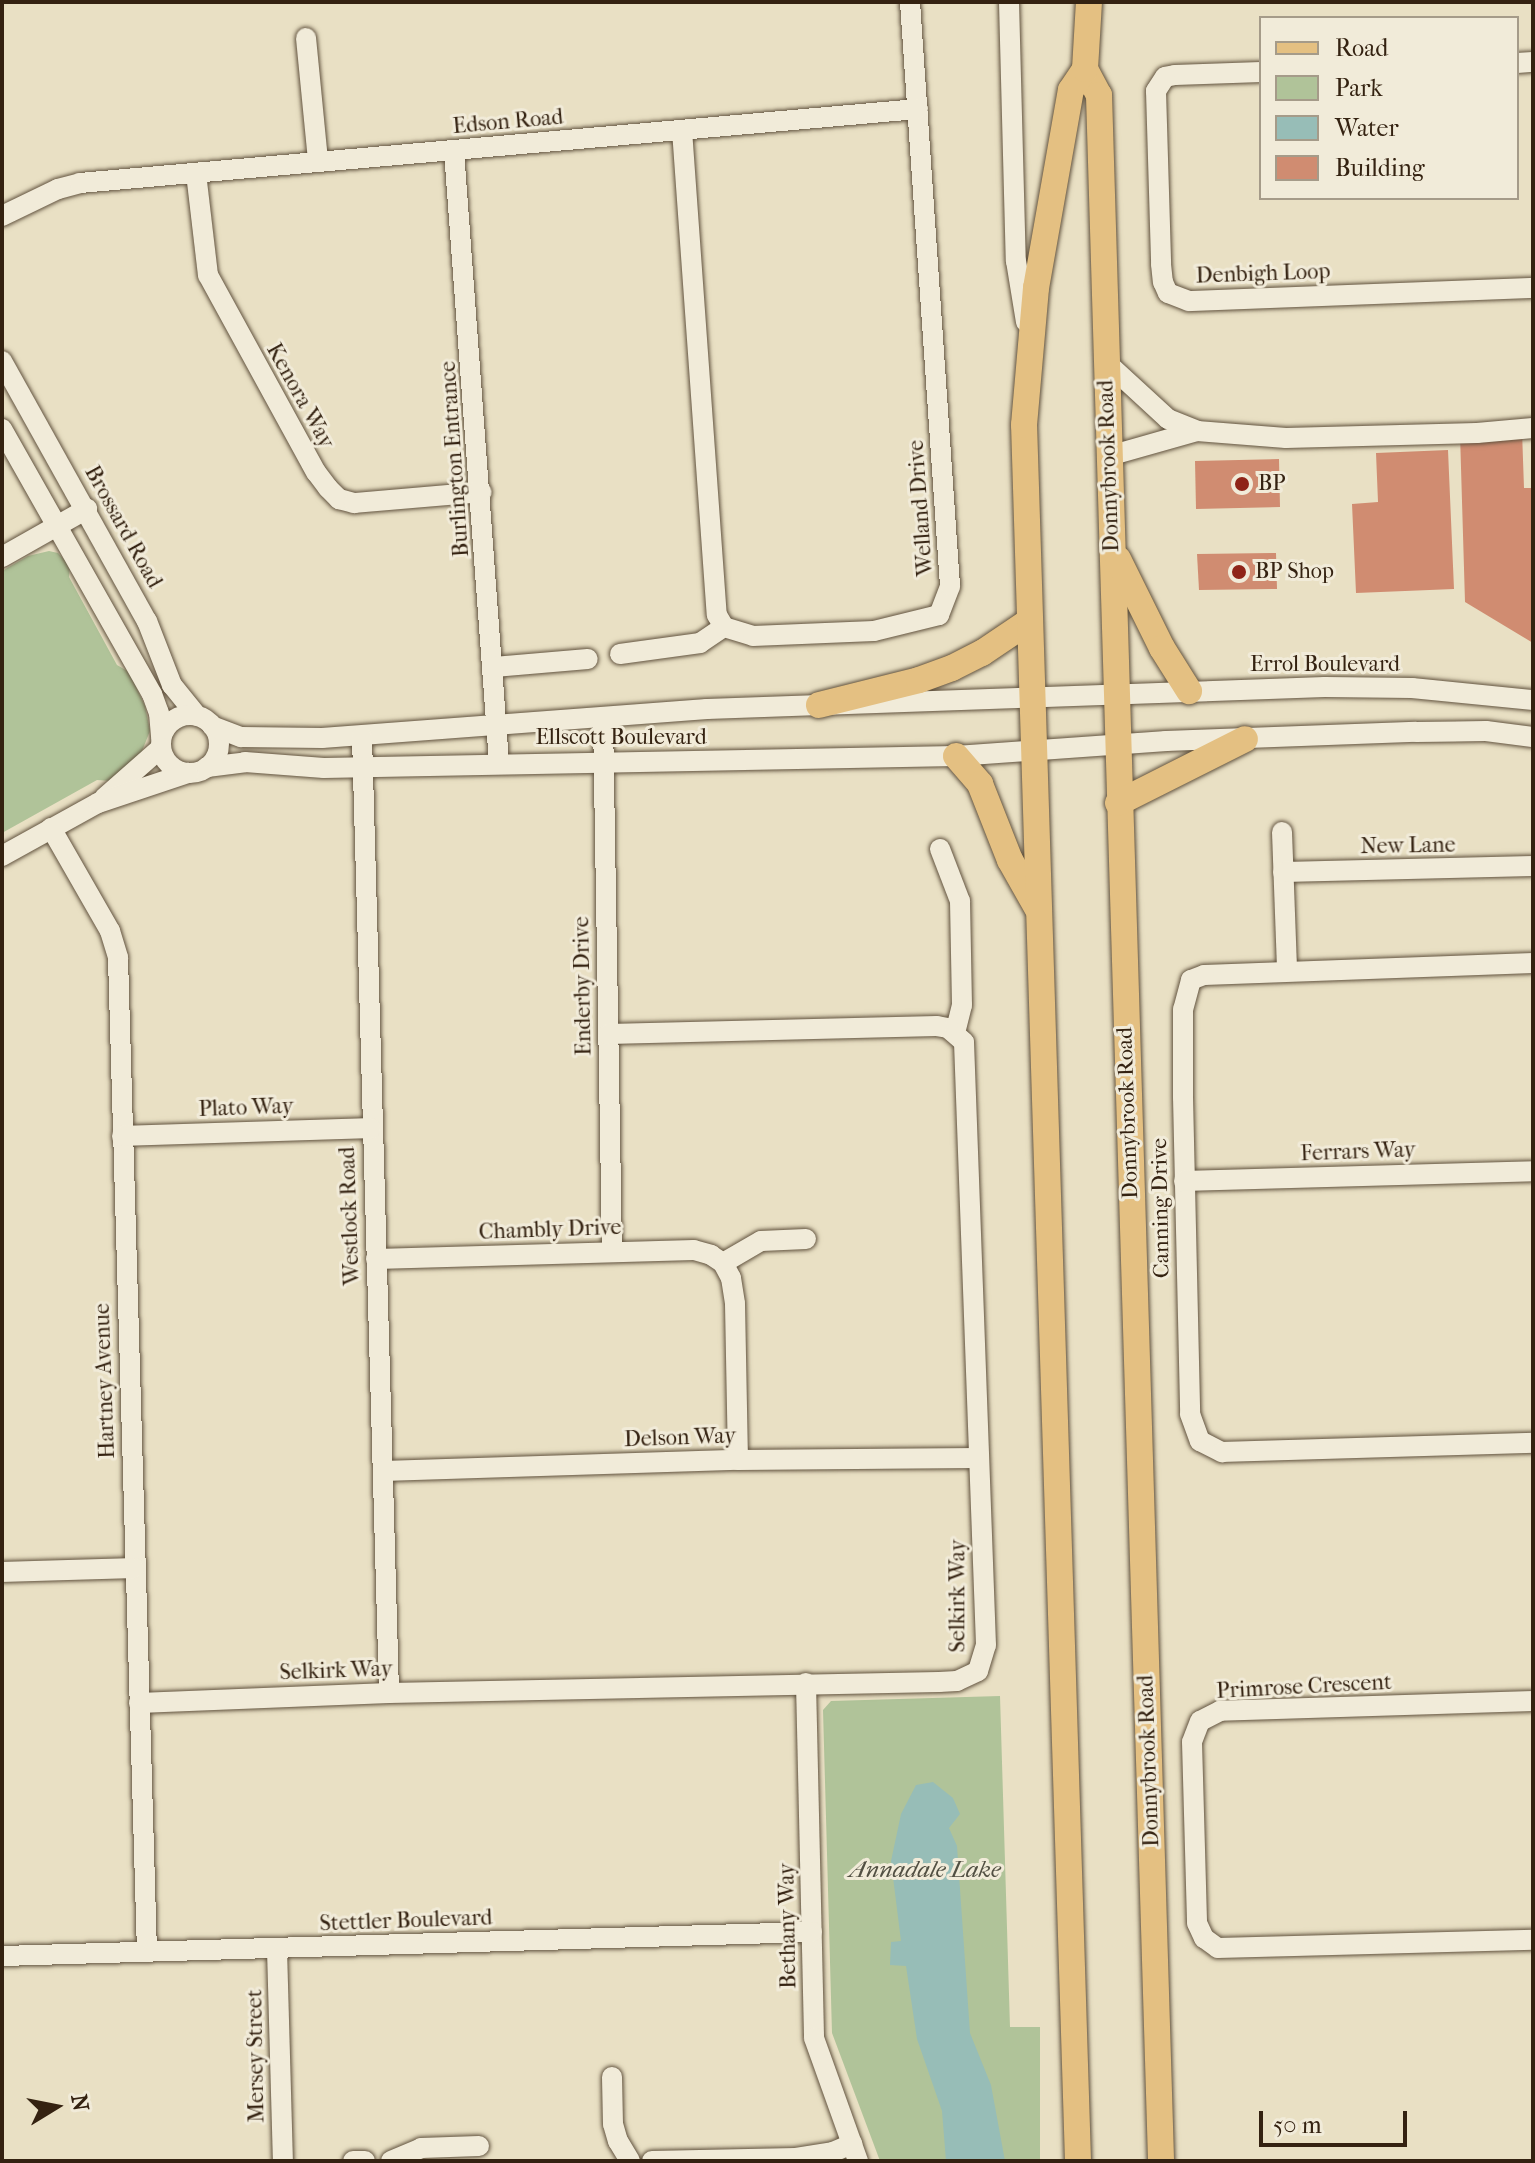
<!DOCTYPE html>
<html>
<head>
<meta charset="utf-8">
<style>
	body { margin:0 }
	#map { position:relative; width:1535px; height:2163px; overflow:hidden; background:#e9e0c4; font-family:"IM FELL French Canon",serif }
	div>[style] { position:absolute }
	.green>* { inset:0; background:#b0c399 }
	.water>* { inset:0; background:#97bdb7 }
	.building>* { inset:0; background:#d08c71 }
	.roads { filter:drop-shadow(0 0 2px #61523e) drop-shadow(0 0 2px #61523e) }
	.minor>* { height:20px; margin:-10px; padding:0 10px; transform-origin:10px; border-radius:10px; background:#f1ebd9 }
	.minor>.ring { margin:-10px; padding:0; box-sizing:content-box; background:none; border:20px solid #f1ebd9; border-radius:50% }
	.major>* { height:26px; margin:-13px; padding:0 13px; transform-origin:13px; border-radius:13px; background:#e4c082 }
	.dots>* { width:22px; height:22px; translate:-50% -50%; box-sizing:border-box; border:4px solid #f1ebd9; border-radius:50% }
	span { translate:-50% -50%; white-space:nowrap; text-align:center; line-height:1.15; -webkit-text-stroke:6px #f1ebd9; paint-order:stroke }
	.street-label { font-size:22px; color:#342211 }
	.poi-label { font-size:22px; color:#342211 }
	.left { translate:0 -50%; text-align:left }
	.water-label { font-size:24px; color:#525043; font-style:italic }
	.frame { position:absolute; inset:0; border:4px solid #342211; pointer-events:none }
	.legend { position:absolute; left:1259px; top:16px; width:260px; height:184px; box-sizing:border-box; background:#f1ebd9; border:2px solid #a59b89; margin:0; padding:10px 14px; list-style:none; font-size:24px; color:#342211 }
	.legend li { display:flex; align-items:center; gap:16px; height:40px }
	.legend b { width:40px; border:2px solid #a59b89 }
	.north { position:absolute; left:16px; top:2067px; width:80px; height:80px; -webkit-text-stroke:6px #f1ebd9; paint-order:stroke; rotate:80deg; font-size:22px; font-weight:700; line-height:32px; text-align:center; color:#342211 }
	.north::after { content:''; display:block; margin:auto; width:28px; height:36px; background:#342211; clip-path:polygon(50% 0,100% 100%,50% 72%,0 100%) }
	.scale { position:absolute; left:1259px; top:2111px; width:148px; height:36px; box-sizing:border-box; border:4px solid #342211; border-top:0; padding-left:10px; font-size:24px; line-height:28px; white-space:nowrap; color:#342211; -webkit-text-stroke:6px #f1ebd9; paint-order:stroke }
</style>
</head>
<body>
<div id="map">
	<div class="green">
		<div style="clip-path:polygon(49px 551px,58px 553px,70px 566px,69px 577px,117px 665px,129px 672px,145px 706px,150px 731px,138px 761px,111px 781px,97px 780px,2px 833px,2px 571px,28px 556px)"></div>
		<div style="clip-path:polygon(1000px 1696px,1010px 2027px,1040px 2027px,1040px 2161px,880px 2161px,832px 2033px,823px 1710px,831px 1701px)"></div>
	</div>
	<div class="water">
		<div style="clip-path:polygon(933px 1782px,953px 1798px,960px 1814px,949px 1828px,957px 1846px,970px 2033px,991px 2085px,1005px 2161px,946px 2161px,942px 2111px,917px 2039px,906px 1966px,890px 1965px,891px 1942px,901px 1941px,891px 1861px,901px 1814px,916px 1785px)"></div>
	</div>
	<div class="building">
		<div style="clip-path:polygon(1522px 431px,1524px 488px,1533px 488px,1533px 643px,1465px 602px,1460px 434px)"></div>
		<div style="clip-path:polygon(1448px 450px,1454px 589px,1356px 593px,1352px 504px,1378px 502px,1376px 453px)"></div>
		<div style="clip-path:polygon(1279px 459px,1280px 507px,1196px 509px,1195px 461px)"></div>
		<div style="clip-path:polygon(1276px 553px,1277px 589px,1199px 590px,1197px 554px)"></div>
	</div>
	<div class="roads">
		<div class="minor">
			<div style="left:1009px;top:2px;width:259px;rotate:88.5deg"></div>
			<div style="left:1016px;top:261px;width:62px;rotate:80.7deg"></div>
			<div style="left:306px;top:38px;width:124px;rotate:84.4deg"></div>
			<div style="left:1517px;top:63px;width:16px;rotate:-4deg"></div>
			<div style="left:1261px;top:72px;width:86px;rotate:178deg"></div>
			<div style="left:1175px;top:75px;width:10px;rotate:169deg"></div>
			<div style="left:1165px;top:77px;width:17px;rotate:123deg"></div>
			<div style="left:1156px;top:91px;width:173px;rotate:88.3deg"></div>
			<div style="left:1161px;top:264px;width:18px;rotate:84deg"></div>
			<div style="left:1163px;top:282px;width:12px;rotate:66deg"></div>
			<div style="left:1168px;top:293px;width:22px;rotate:21deg"></div>
			<div style="left:1189px;top:301px;width:344px;rotate:-2.2deg"></div>
			<div style="left:682px;top:130px;width:486px;rotate:85.9deg"></div>
			<div style="left:717px;top:615px;width:14px;rotate:60deg"></div>
			<div style="left:724px;top:627px;width:30px;rotate:17deg"></div>
			<div style="left:753px;top:636px;width:121px;rotate:-2.4deg"></div>
			<div style="left:874px;top:631px;width:67px;rotate:-13.8deg"></div>
			<div style="left:939px;top:615px;width:31px;rotate:-69deg"></div>
			<div style="left:950px;top:586px;width:585px;rotate:-93.92deg"></div>
			<div style="left:454px;top:151px;width:614px;rotate:85.79deg"></div>
			<div style="left:196px;top:173px;width:103px;rotate:83.3deg"></div>
			<div style="left:208px;top:275px;width:225px;rotate:61.3deg"></div>
			<div style="left:316px;top:472px;width:20px;rotate:53deg"></div>
			<div style="left:328px;top:488px;width:16px;rotate:45deg"></div>
			<div style="left:339px;top:499px;width:16px;rotate:15deg"></div>
			<div style="left:354px;top:503px;width:128px;rotate:-4.9deg"></div>
			<div style="left:2px;top:216px;width:62px;rotate:-25.7deg"></div>
			<div style="left:58px;top:189px;width:23px;rotate:-15deg"></div>
			<div style="left:80px;top:183px;width:841px;rotate:-5.05deg"></div>
			<div style="left:2px;top:361px;width:298px;rotate:60.9deg"></div>
			<div style="left:147px;top:621px;width:69px;rotate:68.7deg"></div>
			<div style="left:172px;top:685px;width:40px;rotate:51deg"></div>
			<div style="left:1106px;top:362px;width:84px;rotate:42.6deg"></div>
			<div style="left:1168px;top:419px;width:31px;rotate:22deg"></div>
			<div style="left:1197px;top:431px;width:89px;rotate:4.5deg"></div>
			<div style="left:1286px;top:438px;width:191px;rotate:-1.5deg"></div>
			<div style="left:1477px;top:433px;width:56px;rotate:-5.1deg"></div>
			<div style="left:2px;top:429px;width:305px;rotate:60.5deg"></div>
			<div style="left:152px;top:694px;width:20px;rotate:70deg"></div>
			<div style="left:159px;top:713px;width:25px;rotate:85deg"></div>
			<div style="left:1109px;top:456px;width:91px;rotate:-15.9deg"></div>
			<div style="left:2px;top:557px;width:98px;rotate:-29.5deg"></div>
			<div style="left:620px;top:654px;width:81px;rotate:-7.8deg"></div>
			<div style="left:700px;top:643px;width:29px;rotate:-34deg"></div>
			<div style="left:494px;top:667px;width:94px;rotate:-4.9deg"></div>
			<div class="ring" style="left:161px;top:715px;width:38px;height:38px"></div>
			<div style="left:603px;top:719px;width:533px;rotate:89.03deg"></div>
			<div style="left:212px;top:726px;width:31px;rotate:21deg"></div>
			<div style="left:241px;top:737px;width:81px;rotate:0.7deg"></div>
			<div style="left:322px;top:738px;width:386px;rotate:-4.3deg"></div>
			<div style="left:707px;top:709px;width:618px;rotate:-2.04deg"></div>
			<div style="left:1325px;top:687px;width:87px;rotate:0.7deg"></div>
			<div style="left:1412px;top:688px;width:122px;rotate:5.7deg"></div>
			<div style="left:362px;top:737px;width:956px;rotate:88.38deg"></div>
			<div style="left:207px;top:767px;width:38px;rotate:-7deg"></div>
			<div style="left:245px;top:762px;width:79px;rotate:4.3deg"></div>
			<div style="left:324px;top:768px;width:632px;rotate:-1.09deg"></div>
			<div style="left:956px;top:756px;width:211px;rotate:-4.1deg"></div>
			<div style="left:1166px;top:741px;width:250px;rotate:-2.1deg"></div>
			<div style="left:1416px;top:732px;width:70px;rotate:-0.8deg"></div>
			<div style="left:1486px;top:731px;width:47px;rotate:7.3deg"></div>
			<div style="left:104px;top:798px;width:76px;rotate:-41.3deg"></div>
			<div style="left:51px;top:828px;width:119px;rotate:60.2deg"></div>
			<div style="left:110px;top:931px;width:28px;rotate:73deg"></div>
			<div style="left:118px;top:958px;width:992px;rotate:88.33deg"></div>
			<div style="left:1282px;top:832px;width:139px;rotate:87.9deg"></div>
			<div style="left:940px;top:849px;width:56px;rotate:69deg"></div>
			<div style="left:960px;top:901px;width:104px;rotate:88.9deg"></div>
			<div style="left:962px;top:1005px;width:29px;rotate:104deg"></div>
			<div style="left:2px;top:856px;width:110px;rotate:-28.9deg"></div>
			<div style="left:98px;top:803px;width:95px;rotate:-18.4deg"></div>
			<div style="left:1283px;top:872px;width:250px;rotate:-1.4deg"></div>
			<div style="left:1533px;top:963px;width:329px;rotate:177.9deg"></div>
			<div style="left:1204px;top:975px;width:14px;rotate:159deg"></div>
			<div style="left:1191px;top:980px;width:30px;rotate:105deg"></div>
			<div style="left:1183px;top:1009px;width:88px;rotate:90deg"></div>
			<div style="left:1183px;top:1097px;width:317px;rotate:88.7deg"></div>
			<div style="left:1190px;top:1414px;width:29px;rotate:70deg"></div>
			<div style="left:1200px;top:1441px;width:25px;rotate:27deg"></div>
			<div style="left:1222px;top:1452px;width:311px;rotate:-1.7deg"></div>
			<div style="left:122px;top:1136px;width:249px;rotate:-1.8deg"></div>
			<div style="left:1184px;top:1181px;width:349px;rotate:-1.6deg"></div>
			<div style="left:376px;top:1259px;width:318px;rotate:-1.6deg"></div>
			<div style="left:694px;top:1250px;width:18px;rotate:16deg"></div>
			<div style="left:711px;top:1255px;width:14px;rotate:34deg"></div>
			<div style="left:723px;top:1263px;width:17px;rotate:62deg"></div>
			<div style="left:731px;top:1278px;width:26px;rotate:81deg"></div>
			<div style="left:735px;top:1304px;width:156px;rotate:88.9deg"></div>
			<div style="left:723px;top:1263px;width:44px;rotate:-30.1deg"></div>
			<div style="left:761px;top:1241px;width:45px;rotate:-2.5deg"></div>
			<div style="left:383px;top:1471px;width:355px;rotate:-1.8deg"></div>
			<div style="left:738px;top:1460px;width:241px;rotate:-0.5deg"></div>
			<div style="left:2px;top:1572px;width:132px;rotate:-1.7deg"></div>
			<div style="left:806px;top:1683px;width:355px;rotate:88.7deg"></div>
			<div style="left:814px;top:2038px;width:131px;rotate:70.3deg"></div>
			<div style="left:1533px;top:1701px;width:313px;rotate:178.2deg"></div>
			<div style="left:1220px;top:1711px;width:22px;rotate:153deg"></div>
			<div style="left:1200px;top:1721px;width:22px;rotate:111deg"></div>
			<div style="left:1192px;top:1742px;width:181px;rotate:88.4deg"></div>
			<div style="left:1197px;top:1923px;width:17px;rotate:65deg"></div>
			<div style="left:1204px;top:1938px;width:17px;rotate:36deg"></div>
			<div style="left:1218px;top:1948px;width:315px;rotate:-1.5deg"></div>
			<div style="left:139px;top:1703px;width:250px;rotate:-2.3deg"></div>
			<div style="left:389px;top:1693px;width:550px;rotate:-1.15deg"></div>
			<div style="left:939px;top:1682px;width:18px;rotate:-3deg"></div>
			<div style="left:957px;top:1681px;width:23px;rotate:-25deg"></div>
			<div style="left:978px;top:1671px;width:27px;rotate:-73deg"></div>
			<div style="left:986px;top:1645px;width:603px;rotate:-92.09deg"></div>
			<div style="left:964px;top:1042px;width:21px;rotate:-139deg"></div>
			<div style="left:948px;top:1028px;width:11px;rotate:-170deg"></div>
			<div style="left:937px;top:1026px;width:329px;rotate:178.6deg"></div>
			<div style="left:277px;top:1949px;width:212px;rotate:88.4deg"></div>
			<div style="left:2px;top:1956px;width:810px;rotate:-1.7deg"></div>
			<div style="left:612px;top:2077px;width:47px;rotate:88.8deg"></div>
			<div style="left:613px;top:2124px;width:18px;rotate:74deg"></div>
			<div style="left:618px;top:2141px;width:23px;rotate:59deg"></div>
			<div style="left:353px;top:2161px;width:12px"></div>
			<div style="left:391px;top:2161px;width:33px;rotate:-23deg"></div>
			<div style="left:421px;top:2148px;width:58px;rotate:-2deg"></div>
			<div style="left:652px;top:2161px;width:144px;rotate:-1.2deg"></div>
			<div style="left:796px;top:2158px;width:37px;rotate:-9deg"></div>
			<div style="left:833px;top:2152px;width:21px;rotate:-23deg"></div>
		</div>
		<div class="major">
			<div style="left:1085px;top:69px;width:30px;rotate:62deg"></div>
			<div style="left:1099px;top:95px;width:2067px;rotate:88.28deg"></div>
			<div style="left:1118px;top:559px;width:99px;rotate:63.7deg"></div>
			<div style="left:1162px;top:648px;width:51px;rotate:57.9deg"></div>
			<div style="left:819px;top:705px;width:103px;rotate:-14deg"></div>
			<div style="left:919px;top:680px;width:35px;rotate:-20deg"></div>
			<div style="left:952px;top:668px;width:34px;rotate:-27deg"></div>
			<div style="left:982px;top:653px;width:55px;rotate:-34deg"></div>
			<div style="left:956px;top:756px;width:37px;rotate:49deg"></div>
			<div style="left:980px;top:784px;width:82px;rotate:68.5deg"></div>
			<div style="left:1010px;top:860px;width:55px;rotate:60.6deg"></div>
			<div style="left:1118px;top:803px;width:142px;rotate:-26.7deg"></div>
			<div style="left:1078px;top:2161px;width:1737px;rotate:-91.78deg"></div>
			<div style="left:1024px;top:425px;width:138px;rotate:-85deg"></div>
			<div style="left:1036px;top:288px;width:201px;rotate:-80deg"></div>
			<div style="left:1071px;top:90px;width:25px;rotate:-56deg"></div>
			<div style="left:1085px;top:69px;width:67px;rotate:-86.6deg"></div>
		</div>
	</div>
	<div class="dots">
		<div style="left:1242px;top:484px;background:#8f2418"></div>
		<div style="left:1239px;top:572px;background:#8f2418"></div>
	</div>
	<div class="street-label">
		<span style="left:508px;top:122px;rotate:-5deg">Edson Road</span>
		<span style="left:1263px;top:274px;rotate:-2deg">Denbigh Loop</span>
		<span style="left:300px;top:396px;rotate:61deg">Kenora Way</span>
		<span style="left:455px;top:459px;rotate:-94deg">Burlington Entrance</span>
		<span style="left:1109px;top:466px;rotate:-92deg">Donnybrook Road</span>
		<span style="left:921px;top:508px;rotate:-94deg">Welland Drive</span>
		<span style="left:123px;top:527px;rotate:61deg">Brossard Road</span>
		<span style="left:1325px;top:665px">Errol Boulevard</span>
		<span style="left:621px;top:738px">Ellscott Boulevard</span>
		<span style="left:1408px;top:846px;rotate:-1deg">New Lane</span>
		<span style="left:583px;top:986px;rotate:-91deg">Enderby Drive</span>
		<span style="left:246px;top:1108px;rotate:-2deg">Plato Way</span>
		<span style="left:1128px;top:1113px;rotate:-92deg">Donnybrook Road</span>
		<span style="left:1358px;top:1152px;rotate:-2deg">Ferrars Way</span>
		<span style="left:1161px;top:1208px;rotate:-91deg">Canning Drive</span>
		<span style="left:350px;top:1216px;rotate:-92deg">Westlock Road</span>
		<span style="left:550px;top:1230px;rotate:-2deg">Chambly Drive</span>
		<span style="left:105px;top:1381px;rotate:-92deg">Hartney Avenue</span>
		<span style="left:680px;top:1438px;rotate:-2deg">Delson Way</span>
		<span style="left:958px;top:1596px;rotate:-90deg">Selkirk Way</span>
		<span style="left:336px;top:1671px;rotate:-2deg">Selkirk Way</span>
		<span style="left:1304px;top:1687px;rotate:-3deg">Primrose Crescent</span>
		<span style="left:1149px;top:1761px;rotate:-92deg">Donnybrook Road</span>
		<span style="left:406px;top:1921px;rotate:-2deg">Stettler Boulevard</span>
		<span style="left:788px;top:1926px;rotate:-91deg">Bethany Way</span>
		<span style="left:256px;top:2056px;rotate:-91deg">Mersey Street</span>
	</div>
	<div class="poi-label">
		<span class="left" style="left:1258px;top:484px">BP</span>
		<span class="left" style="left:1255px;top:572px">BP Shop</span>
	</div>
	<div class="water-label">
		<span style="left:925px;top:1870px">Annadale Lake</span>
	</div>
	<div class="frame"></div>
	<ul class="legend">
	<li><b style="height:10px;background:#e4c082"></b>Road</li>
	<li><b style="height:22px;background:#b0c399"></b>Park</li>
	<li><b style="height:22px;background:#97bdb7"></b>Water</li>
	<li><b style="height:22px;background:#d08c71"></b>Building</li>
	</ul>
	<div class="north">N</div>
	<div class="scale">50 m</div>
</div>
</body>
</html>
